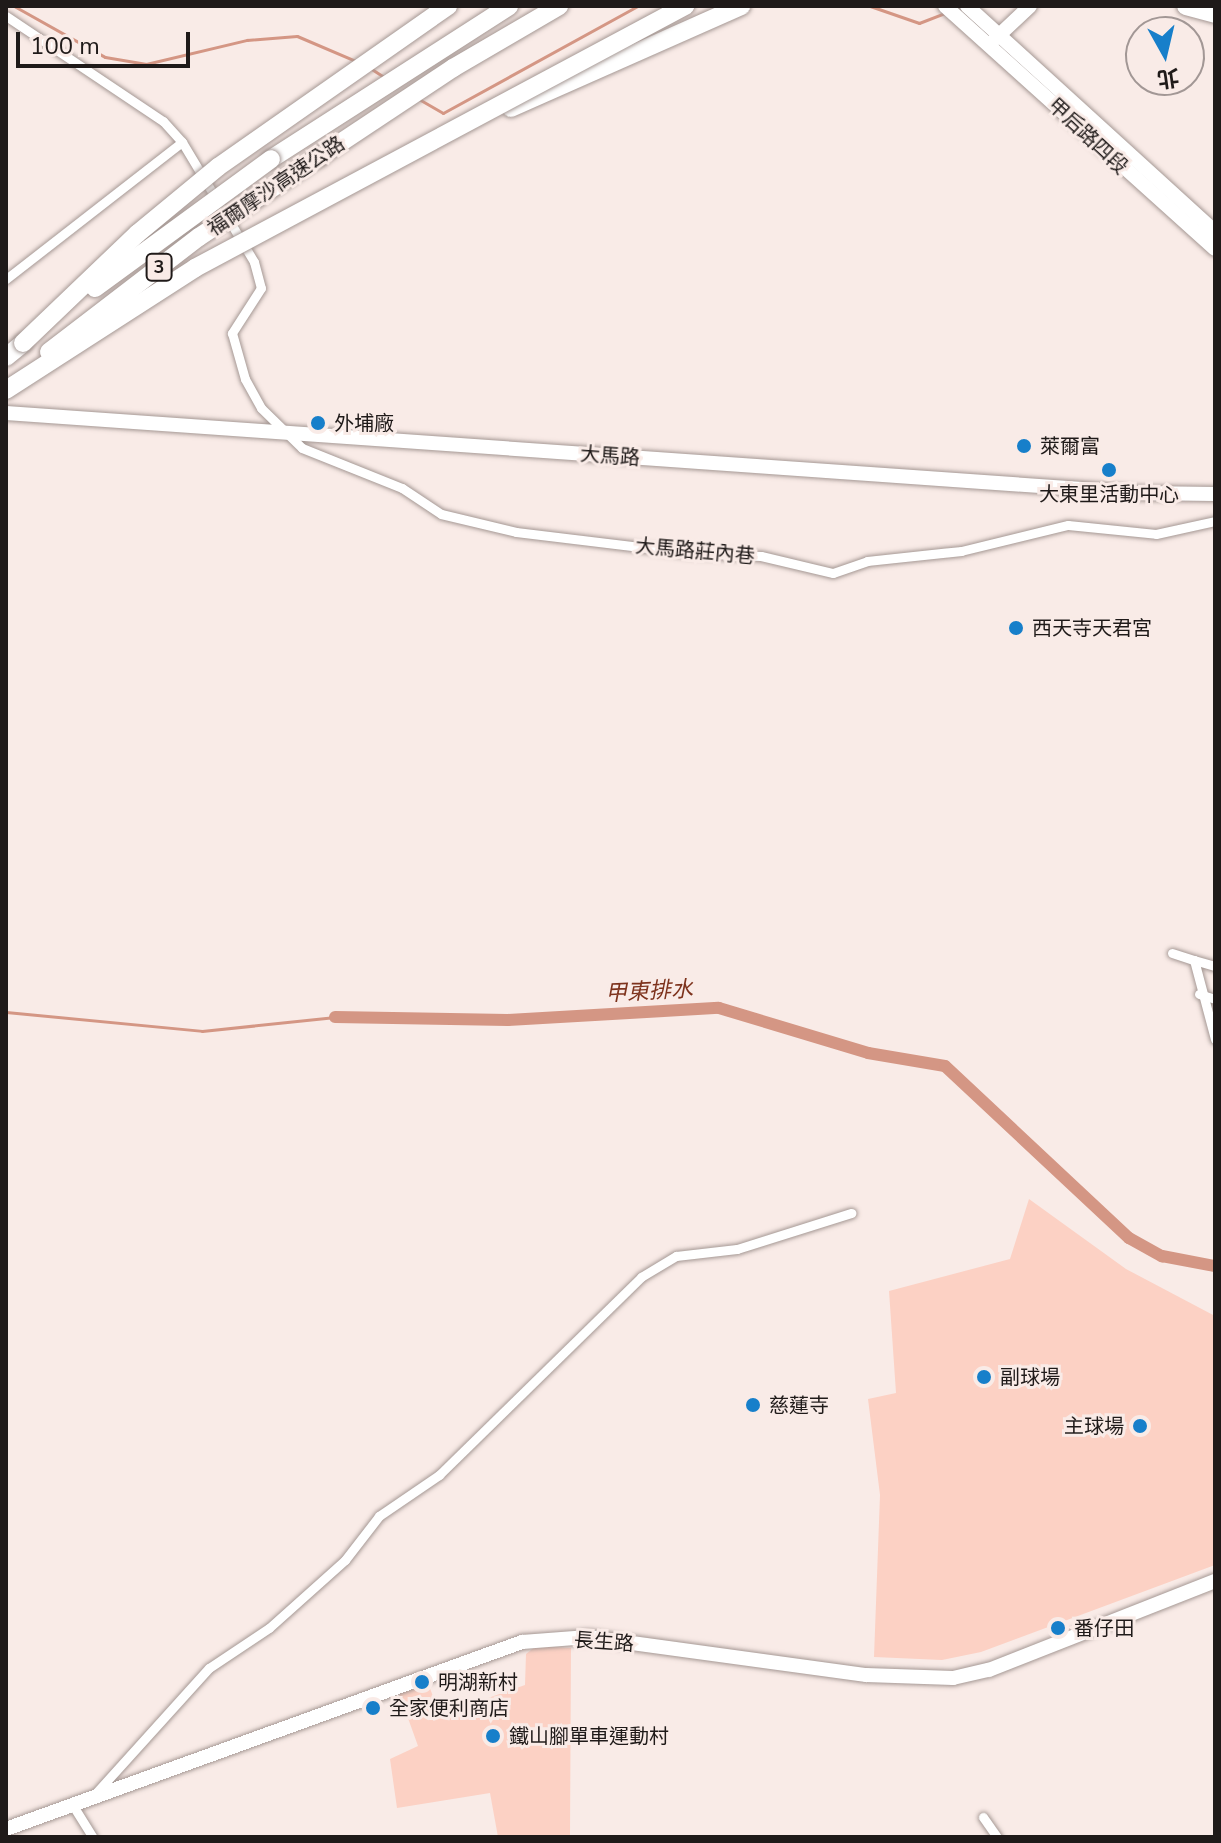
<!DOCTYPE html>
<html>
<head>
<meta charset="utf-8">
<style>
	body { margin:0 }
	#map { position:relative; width:1221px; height:1843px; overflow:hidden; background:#f9ebe7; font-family:"Nunito Sans","Noto Sans TC",sans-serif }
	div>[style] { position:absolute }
	.green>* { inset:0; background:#fcd1c4 }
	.stream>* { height:3px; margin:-1.5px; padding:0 1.5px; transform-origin:1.5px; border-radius:1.5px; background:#d49684 }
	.canal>* { height:12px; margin:-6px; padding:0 6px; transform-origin:6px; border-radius:6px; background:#d49684 }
	.roads { filter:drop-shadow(0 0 2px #a59894) drop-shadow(0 0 2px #a59894) }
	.street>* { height:9px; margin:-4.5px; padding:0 4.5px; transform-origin:4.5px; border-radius:4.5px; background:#fff }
	.secondary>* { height:14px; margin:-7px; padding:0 7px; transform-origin:7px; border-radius:7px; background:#fff }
	.highway>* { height:18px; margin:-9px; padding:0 9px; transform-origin:9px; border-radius:9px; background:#fff }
	.bridges { filter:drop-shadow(0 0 2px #a59894) drop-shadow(0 0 2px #a59894) }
	.highway-bridge>* { height:18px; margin:-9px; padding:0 9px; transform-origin:9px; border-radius:9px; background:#fff }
	.dots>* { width:22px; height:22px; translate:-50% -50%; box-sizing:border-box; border:4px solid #f9ebe7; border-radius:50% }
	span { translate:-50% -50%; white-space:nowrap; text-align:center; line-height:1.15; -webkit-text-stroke:6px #f9ebe7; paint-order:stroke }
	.shield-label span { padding:2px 6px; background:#f9ebe7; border:2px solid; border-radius:6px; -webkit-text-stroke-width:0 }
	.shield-label { font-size:18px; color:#1f1a19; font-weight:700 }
	.street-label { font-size:20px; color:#1f1a19 }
	.poi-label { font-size:20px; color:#1f1a19 }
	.left { translate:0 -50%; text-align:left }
	.right { translate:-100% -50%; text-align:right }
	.water-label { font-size:22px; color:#7d321c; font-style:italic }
	.frame { position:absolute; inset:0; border:8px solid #1f1a19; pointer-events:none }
	.north { position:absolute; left:1125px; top:16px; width:80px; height:80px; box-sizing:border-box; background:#f9ebe7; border:2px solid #a29795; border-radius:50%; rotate:172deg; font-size:22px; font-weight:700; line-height:32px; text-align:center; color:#1f1a19 }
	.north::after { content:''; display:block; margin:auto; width:28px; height:36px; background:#177fca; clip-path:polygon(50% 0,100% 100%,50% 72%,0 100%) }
	.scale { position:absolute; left:16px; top:32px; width:174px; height:36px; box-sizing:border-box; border:4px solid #1f1a19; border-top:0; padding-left:10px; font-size:24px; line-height:28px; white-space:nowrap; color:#1f1a19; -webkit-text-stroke:6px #f9ebe7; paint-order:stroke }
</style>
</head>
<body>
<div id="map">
	<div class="green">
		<div style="clip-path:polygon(1029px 1199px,1126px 1269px,1215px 1316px,1215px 1565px,981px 1652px,942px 1660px,874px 1657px,880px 1495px,868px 1399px,896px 1393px,889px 1291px,1010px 1259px)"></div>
		<div style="clip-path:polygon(536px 1646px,571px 1648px,570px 1837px,498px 1837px,490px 1793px,397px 1808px,390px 1759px,418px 1746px,399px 1693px,428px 1683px,440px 1715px,525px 1685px,526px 1654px)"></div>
	</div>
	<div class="stream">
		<div style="left:14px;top:6px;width:104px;rotate:29.3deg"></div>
		<div style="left:105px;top:57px;width:42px;rotate:9.7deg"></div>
		<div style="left:146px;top:64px;width:104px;rotate:-13.4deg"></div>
		<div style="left:247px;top:40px;width:50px;rotate:-4.6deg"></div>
		<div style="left:297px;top:36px;width:64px;rotate:23deg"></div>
		<div style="left:870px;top:6px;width:52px;rotate:19.1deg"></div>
		<div style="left:919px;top:23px;width:28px;rotate:-21deg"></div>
		<div style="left:370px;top:68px;width:17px;rotate:33deg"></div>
		<div style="left:417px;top:98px;width:30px;rotate:30deg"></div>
		<div style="left:443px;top:113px;width:222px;rotate:-28.8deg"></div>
		<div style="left:6px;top:1012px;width:197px;rotate:5.5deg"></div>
		<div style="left:202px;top:1031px;width:134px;rotate:-6deg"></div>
	</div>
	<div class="canal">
		<div style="left:335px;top:1017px;width:173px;rotate:1deg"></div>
		<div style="left:508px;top:1020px;width:211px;rotate:-3.3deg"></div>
		<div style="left:719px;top:1008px;width:156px;rotate:16.8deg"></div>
		<div style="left:868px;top:1053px;width:78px;rotate:9.6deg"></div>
		<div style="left:945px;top:1066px;width:252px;rotate:43.1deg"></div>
		<div style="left:1129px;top:1238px;width:38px;rotate:29deg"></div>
		<div style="left:1162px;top:1256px;width:54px;rotate:10.7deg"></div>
	</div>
	<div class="roads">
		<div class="street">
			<div style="left:6px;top:16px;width:189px;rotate:33.8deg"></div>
			<div style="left:163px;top:121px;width:28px;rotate:48deg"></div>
			<div style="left:182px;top:142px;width:140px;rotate:59deg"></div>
			<div style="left:254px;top:262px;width:27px;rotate:75deg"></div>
			<div style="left:261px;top:288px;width:54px;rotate:122.8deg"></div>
			<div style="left:232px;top:333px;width:48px;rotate:74.2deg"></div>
			<div style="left:245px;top:379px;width:33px;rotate:61deg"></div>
			<div style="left:261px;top:408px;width:57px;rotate:44.3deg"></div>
			<div style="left:302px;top:448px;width:108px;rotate:21.8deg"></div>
			<div style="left:402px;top:488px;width:47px;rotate:33.7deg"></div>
			<div style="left:441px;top:514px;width:77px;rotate:13.5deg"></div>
			<div style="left:516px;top:532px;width:175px;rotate:6.9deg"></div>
			<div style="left:690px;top:553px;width:71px;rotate:2.4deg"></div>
			<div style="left:761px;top:556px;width:74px;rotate:13.3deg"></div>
			<div style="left:833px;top:573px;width:36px;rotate:-19deg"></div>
			<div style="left:867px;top:561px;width:95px;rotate:-6.1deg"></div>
			<div style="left:961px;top:551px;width:110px;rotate:-13.7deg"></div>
			<div style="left:1068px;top:525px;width:88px;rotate:5.8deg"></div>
			<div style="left:1156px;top:534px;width:60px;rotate:-12.4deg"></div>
			<div style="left:6px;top:279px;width:223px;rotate:-37.9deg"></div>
			<div style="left:1172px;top:953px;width:23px;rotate:18deg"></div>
			<div style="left:1194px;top:960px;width:82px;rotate:75.1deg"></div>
			<div style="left:1194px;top:960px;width:22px;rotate:16deg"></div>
			<div style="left:1199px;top:994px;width:17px;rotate:17deg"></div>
			<div style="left:95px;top:1794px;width:170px;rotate:-47.9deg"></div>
			<div style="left:209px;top:1668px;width:72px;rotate:-33.7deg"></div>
			<div style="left:269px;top:1628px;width:102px;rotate:-41.8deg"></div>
			<div style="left:345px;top:1560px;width:56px;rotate:-52.3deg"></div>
			<div style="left:379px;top:1516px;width:73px;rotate:-34.3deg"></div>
			<div style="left:439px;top:1475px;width:283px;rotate:-44.4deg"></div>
			<div style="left:641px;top:1277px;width:41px;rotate:-31deg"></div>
			<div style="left:676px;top:1256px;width:61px;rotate:-6.5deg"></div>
			<div style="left:737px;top:1249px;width:120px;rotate:-17.5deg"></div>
			<div style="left:72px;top:1804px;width:39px;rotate:58deg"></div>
			<div style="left:983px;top:1817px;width:24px;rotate:55deg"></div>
		</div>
		<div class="secondary">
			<div style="left:945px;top:6px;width:363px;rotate:42deg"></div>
			<div style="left:967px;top:6px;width:336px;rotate:42.3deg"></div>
			<div style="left:995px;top:39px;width:48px;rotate:-43.3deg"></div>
			<div style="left:6px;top:413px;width:1136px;rotate:4.04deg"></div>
			<div style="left:1139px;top:493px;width:76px;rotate:0.8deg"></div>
			<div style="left:6px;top:1829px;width:549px;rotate:-19.92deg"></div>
			<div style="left:522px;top:1642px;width:66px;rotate:-4.3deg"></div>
			<div style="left:588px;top:1637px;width:281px;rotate:7.8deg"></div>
			<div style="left:866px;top:1675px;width:87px;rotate:2deg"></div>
			<div style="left:953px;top:1678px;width:37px;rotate:-13deg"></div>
			<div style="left:989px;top:1670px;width:243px;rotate:-21.5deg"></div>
		</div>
		<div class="highway">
			<div style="left:1186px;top:6px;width:30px;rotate:15deg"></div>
			<div style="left:511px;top:108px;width:252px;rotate:-23.9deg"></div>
			<div style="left:319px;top:157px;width:161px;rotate:-33.6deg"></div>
			<div style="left:453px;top:68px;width:123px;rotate:-30.3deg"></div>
			<div style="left:271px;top:159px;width:283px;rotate:-32.7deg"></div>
			<div style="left:6px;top:357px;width:22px;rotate:-39deg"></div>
		</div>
	</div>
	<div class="bridges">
		<div class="highway-bridge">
			<div style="left:95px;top:288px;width:218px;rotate:-36.2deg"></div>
			<div style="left:23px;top:343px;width:158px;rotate:-43.7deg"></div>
			<div style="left:137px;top:234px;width:105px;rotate:-39.6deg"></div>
			<div style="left:218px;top:167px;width:281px;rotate:-35deg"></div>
			<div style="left:49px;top:352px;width:189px;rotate:-37.5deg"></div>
			<div style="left:199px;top:237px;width:144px;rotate:-33.7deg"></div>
			<div style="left:6px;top:390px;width:225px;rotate:-32.8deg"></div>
			<div style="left:195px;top:268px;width:556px;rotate:-28.13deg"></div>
		</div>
	</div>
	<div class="dots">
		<div style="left:318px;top:423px;background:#177fca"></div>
		<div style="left:1024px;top:446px;background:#177fca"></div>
		<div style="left:1109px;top:470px;background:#177fca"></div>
		<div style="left:1016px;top:628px;background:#177fca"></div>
		<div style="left:984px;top:1377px;background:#177fca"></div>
		<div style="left:753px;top:1405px;background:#177fca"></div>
		<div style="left:1140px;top:1426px;background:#177fca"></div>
		<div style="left:1058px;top:1628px;background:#177fca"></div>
		<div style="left:422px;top:1682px;background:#177fca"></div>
		<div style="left:373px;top:1708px;background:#177fca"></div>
		<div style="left:493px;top:1736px;background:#177fca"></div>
	</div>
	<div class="shield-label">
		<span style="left:159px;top:267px">3</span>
	</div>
	<div class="street-label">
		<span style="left:1088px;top:136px;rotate:43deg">甲后路四段</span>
		<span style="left:276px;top:186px;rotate:-34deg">福爾摩沙高速公路</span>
		<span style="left:610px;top:456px;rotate:4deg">大馬路</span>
		<span style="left:695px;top:551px;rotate:5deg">大馬路莊內巷</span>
		<span style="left:604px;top:1642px;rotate:4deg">長生路</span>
	</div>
	<div class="poi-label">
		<span class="left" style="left:334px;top:423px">外埔廠</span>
		<span class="left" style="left:1040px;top:446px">萊爾富</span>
		<span style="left:1109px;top:494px">大東里活動中心</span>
		<span class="left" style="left:1032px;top:628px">西天寺天君宮</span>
		<span class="left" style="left:1000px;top:1377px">副球場</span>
		<span class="left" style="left:769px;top:1405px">慈蓮寺</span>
		<span class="right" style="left:1124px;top:1426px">主球場</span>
		<span class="left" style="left:1074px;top:1628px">番仔田</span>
		<span class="left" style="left:438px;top:1682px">明湖新村</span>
		<span class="left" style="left:389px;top:1708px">全家便利商店</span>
		<span class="left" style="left:509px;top:1736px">鐵山腳單車運動村</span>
	</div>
	<div class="water-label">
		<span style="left:649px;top:992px;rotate:-3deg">甲東排水</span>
	</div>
	<div class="frame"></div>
	<div class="north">北</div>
	<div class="scale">100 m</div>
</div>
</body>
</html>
